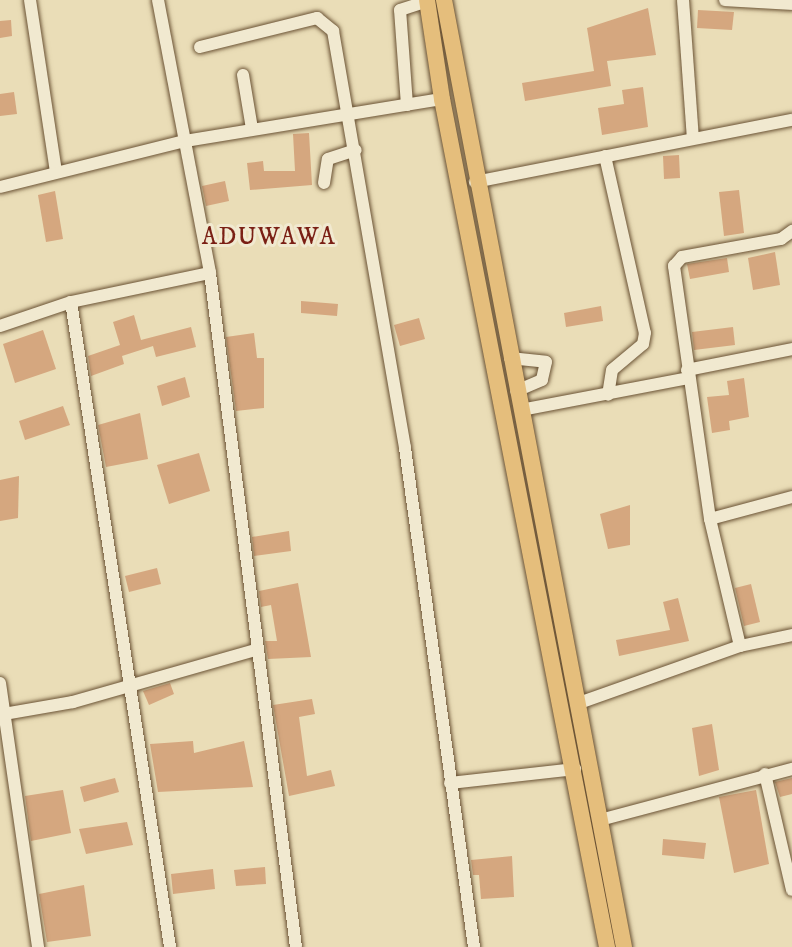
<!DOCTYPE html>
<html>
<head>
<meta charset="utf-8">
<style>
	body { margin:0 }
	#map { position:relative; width:792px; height:947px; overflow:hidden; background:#eaddb7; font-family:"IM FELL DW Pica",serif }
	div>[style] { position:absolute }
	.building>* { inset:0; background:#d5a77f }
	.roads { filter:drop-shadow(0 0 2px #6a5234) drop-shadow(0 0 2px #6a5234) }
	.minor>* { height:12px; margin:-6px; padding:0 6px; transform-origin:6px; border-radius:6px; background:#f1e9d0 }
	.highway>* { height:16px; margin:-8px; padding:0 8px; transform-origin:8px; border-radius:8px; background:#e5be7c }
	span { translate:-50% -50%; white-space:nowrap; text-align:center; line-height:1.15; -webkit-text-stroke:6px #f1e9d0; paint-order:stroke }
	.quarter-label { font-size:24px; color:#7a1f14; letter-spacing:1.5px }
</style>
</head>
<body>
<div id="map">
	<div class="building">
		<div style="clip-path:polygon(648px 8px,656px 55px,607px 61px,611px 86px,525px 101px,522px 83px,594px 71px,587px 28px)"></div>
		<div style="clip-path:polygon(698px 10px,734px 12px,732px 30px,697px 28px)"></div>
		<div style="clip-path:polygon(11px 20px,12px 36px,0 38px,0 21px)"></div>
		<div style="clip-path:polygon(643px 87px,648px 127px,602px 135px,598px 108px,624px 104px,622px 90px)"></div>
		<div style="clip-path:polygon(14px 92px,17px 114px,0 116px,0 94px)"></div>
		<div style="clip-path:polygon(309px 133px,312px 185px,250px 190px,247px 163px,263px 161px,264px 171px,295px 171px,293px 134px)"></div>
		<div style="clip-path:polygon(679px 155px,680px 178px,664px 179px,663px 156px)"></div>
		<div style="clip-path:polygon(225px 181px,229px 201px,206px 206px,202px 186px)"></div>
		<div style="clip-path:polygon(739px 190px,744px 233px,724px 236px,719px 192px)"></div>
		<div style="clip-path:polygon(55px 191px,63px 239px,46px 242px,38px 195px)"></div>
		<div style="clip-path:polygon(775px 252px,780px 285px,753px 290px,748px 258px)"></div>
		<div style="clip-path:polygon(727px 258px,729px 272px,690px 279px,687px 264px)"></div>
		<div style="clip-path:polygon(301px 301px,338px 304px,337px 316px,301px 313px)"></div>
		<div style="clip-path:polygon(601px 306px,603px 321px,566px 327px,564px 313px)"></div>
		<div style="clip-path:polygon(134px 315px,141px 340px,191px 327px,196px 347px,156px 357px,153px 346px,122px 356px,124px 364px,91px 376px,88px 356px,120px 345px,113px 322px)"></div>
		<div style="clip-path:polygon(419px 318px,425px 339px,400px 346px,394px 325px)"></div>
		<div style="clip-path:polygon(733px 327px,735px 345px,694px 350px,692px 332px)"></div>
		<div style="clip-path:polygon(43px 330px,56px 369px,15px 383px,3px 344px)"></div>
		<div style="clip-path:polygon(254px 333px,257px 358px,264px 358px,264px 408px,236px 411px,226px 337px)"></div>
		<div style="clip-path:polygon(185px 377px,190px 397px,162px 406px,157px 386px)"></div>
		<div style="clip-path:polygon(744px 378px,749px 417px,729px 421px,730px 430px,712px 433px,707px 397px,729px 395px,727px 381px)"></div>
		<div style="clip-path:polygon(63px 406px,70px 425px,25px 440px,19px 421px)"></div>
		<div style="clip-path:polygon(140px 413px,148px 459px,106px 467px,98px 425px)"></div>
		<div style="clip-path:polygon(199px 453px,210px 491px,169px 504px,157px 465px)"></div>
		<div style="clip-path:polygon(19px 476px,18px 518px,0 521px,0 480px)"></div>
		<div style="clip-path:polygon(630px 505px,630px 545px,608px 549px,600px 514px)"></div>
		<div style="clip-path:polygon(289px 531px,291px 551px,254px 556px,252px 537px)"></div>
		<div style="clip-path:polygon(157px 568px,161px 584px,129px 592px,125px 576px)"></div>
		<div style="clip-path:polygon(298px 583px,311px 657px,268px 659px,265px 641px,277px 641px,271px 605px,261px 607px,259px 591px)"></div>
		<div style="clip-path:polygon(751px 584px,760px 622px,744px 626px,735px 588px)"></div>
		<div style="clip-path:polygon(678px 598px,689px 641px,619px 656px,616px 640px,670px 630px,663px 602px)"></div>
		<div style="clip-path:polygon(170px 683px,174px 694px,149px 705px,143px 691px)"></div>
		<div style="clip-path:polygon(312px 699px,315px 714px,299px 717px,307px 776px,331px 770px,335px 786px,289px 796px,273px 705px)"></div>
		<div style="clip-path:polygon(712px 724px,719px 770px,699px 776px,692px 728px)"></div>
		<div style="clip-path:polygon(193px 741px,194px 753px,244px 741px,253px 787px,158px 792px,150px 744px)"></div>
		<div style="clip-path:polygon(115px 778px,119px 792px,84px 802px,80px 787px)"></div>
		<div style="clip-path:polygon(792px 778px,792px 794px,780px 797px,775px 782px)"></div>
		<div style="clip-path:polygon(63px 790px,71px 833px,31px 841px,25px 796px)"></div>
		<div style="clip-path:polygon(756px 790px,769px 864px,734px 873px,719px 797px)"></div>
		<div style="clip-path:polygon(127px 822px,133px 845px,86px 854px,79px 829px)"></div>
		<div style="clip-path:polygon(663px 839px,706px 843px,704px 859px,662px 855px)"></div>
		<div style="clip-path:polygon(512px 856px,514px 897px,481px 899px,479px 875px,473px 875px,471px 860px)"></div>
		<div style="clip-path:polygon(265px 867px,266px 884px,236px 886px,234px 870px)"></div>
		<div style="clip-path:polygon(213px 869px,215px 889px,173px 894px,171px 874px)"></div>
		<div style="clip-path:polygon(84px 885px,91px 936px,47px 942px,39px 894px)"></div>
	</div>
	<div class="roads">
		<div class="minor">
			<div style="left:30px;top:0;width:173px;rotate:81.4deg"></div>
			<div style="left:158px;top:0;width:278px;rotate:79.2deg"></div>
			<div style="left:210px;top:273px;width:679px;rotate:82.73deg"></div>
			<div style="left:683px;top:0;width:138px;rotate:85.9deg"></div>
			<div style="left:725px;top:0;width:67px;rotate:3.4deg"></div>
			<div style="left:200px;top:47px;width:121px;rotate:-13.9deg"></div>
			<div style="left:317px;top:18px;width:21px;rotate:39deg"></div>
			<div style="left:333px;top:31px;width:423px;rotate:80.2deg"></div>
			<div style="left:405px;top:448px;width:504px;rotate:82.13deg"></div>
			<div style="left:243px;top:75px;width:55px;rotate:80.5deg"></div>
			<div style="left:407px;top:105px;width:95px;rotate:-94.2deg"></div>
			<div style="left:400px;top:10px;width:28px;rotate:-18deg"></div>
			<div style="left:605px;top:156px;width:181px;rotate:77.3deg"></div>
			<div style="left:645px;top:333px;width:11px;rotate:100deg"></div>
			<div style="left:643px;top:344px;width:40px;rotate:140deg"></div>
			<div style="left:612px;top:370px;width:25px;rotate:99deg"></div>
			<div style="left:475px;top:182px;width:323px;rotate:-11.1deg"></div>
			<div style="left:324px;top:183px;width:24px;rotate:-81deg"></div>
			<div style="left:328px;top:159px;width:29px;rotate:-18deg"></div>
			<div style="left:0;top:187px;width:191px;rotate:-14deg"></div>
			<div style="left:185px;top:141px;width:260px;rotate:-9.3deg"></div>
			<div style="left:71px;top:302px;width:653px;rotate:81.27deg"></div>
			<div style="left:0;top:326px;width:75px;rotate:-18.7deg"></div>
			<div style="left:71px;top:302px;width:142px;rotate:-11.8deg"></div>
			<div style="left:510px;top:358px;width:36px;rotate:6deg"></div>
			<div style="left:546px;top:362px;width:18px;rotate:103deg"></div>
			<div style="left:542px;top:380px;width:28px;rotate:157deg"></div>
			<div style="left:687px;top:370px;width:107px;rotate:-11.3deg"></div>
			<div style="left:521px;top:410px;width:170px;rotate:-10.8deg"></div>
			<div style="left:710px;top:519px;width:85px;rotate:-15deg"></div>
			<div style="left:740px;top:646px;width:130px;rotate:-103.3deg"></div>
			<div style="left:710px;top:519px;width:256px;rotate:-98.1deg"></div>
			<div style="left:674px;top:266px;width:12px;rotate:-48deg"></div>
			<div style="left:682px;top:257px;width:101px;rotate:-10.3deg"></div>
			<div style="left:781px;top:239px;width:14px;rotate:-36deg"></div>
			<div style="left:0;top:683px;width:267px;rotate:81.8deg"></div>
			<div style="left:579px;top:703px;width:171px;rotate:-19.5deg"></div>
			<div style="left:740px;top:646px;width:53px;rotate:-11.9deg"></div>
			<div style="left:4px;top:714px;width:70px;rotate:-9.9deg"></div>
			<div style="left:73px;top:702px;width:189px;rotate:-15.9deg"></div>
			<div style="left:765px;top:774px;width:119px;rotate:76.9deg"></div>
			<div style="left:450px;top:783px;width:126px;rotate:-6.4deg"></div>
			<div style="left:600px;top:820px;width:199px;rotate:-14.9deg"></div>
		</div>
		<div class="highway">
			<div style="left:427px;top:0;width:100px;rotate:81.4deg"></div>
			<div style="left:442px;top:99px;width:864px;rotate:78.99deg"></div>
			<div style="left:444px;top:0;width:964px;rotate:79.24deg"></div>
		</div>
	</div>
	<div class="quarter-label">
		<span style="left:269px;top:238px">ADUWAWA</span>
	</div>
</div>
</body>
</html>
